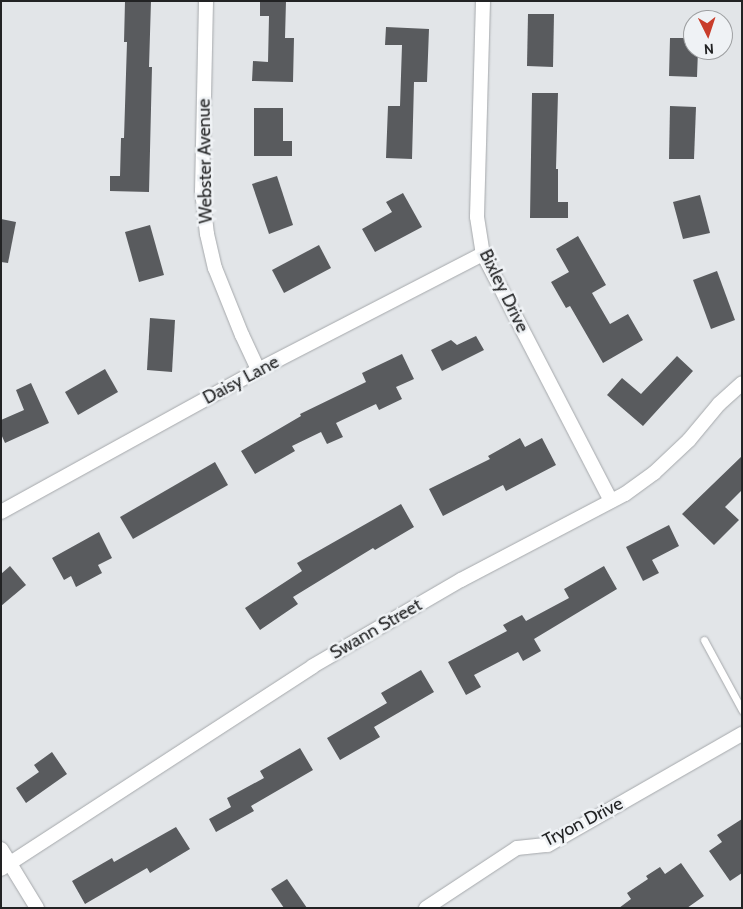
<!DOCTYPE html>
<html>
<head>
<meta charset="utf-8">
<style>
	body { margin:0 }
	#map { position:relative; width:743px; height:909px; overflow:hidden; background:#e2e5e8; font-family:Cabin,sans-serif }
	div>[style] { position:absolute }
	.building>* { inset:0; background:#595b5e }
	.roads { filter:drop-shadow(0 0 1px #a5a8ab) drop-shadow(0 0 1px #a5a8ab) }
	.service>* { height:7px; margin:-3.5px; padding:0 3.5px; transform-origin:3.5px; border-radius:3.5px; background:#fff }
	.minor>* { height:14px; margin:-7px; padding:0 7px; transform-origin:7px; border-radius:7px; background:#fff }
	span { translate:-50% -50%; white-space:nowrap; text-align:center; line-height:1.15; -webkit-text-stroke:5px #eff2f5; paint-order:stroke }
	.street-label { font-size:18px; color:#222324 }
	.frame { position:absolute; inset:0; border:2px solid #222324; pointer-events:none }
	.north { position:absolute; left:683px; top:10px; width:50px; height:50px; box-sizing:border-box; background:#eff2f5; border:1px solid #9d9fa1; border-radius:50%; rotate:176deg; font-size:14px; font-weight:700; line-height:20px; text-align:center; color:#222324 }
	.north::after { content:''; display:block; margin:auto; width:18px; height:22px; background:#c93d2b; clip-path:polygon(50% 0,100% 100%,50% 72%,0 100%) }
</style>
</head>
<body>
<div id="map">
	<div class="building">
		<div style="clip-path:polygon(125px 1px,151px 1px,149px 67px,152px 67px,149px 192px,110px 191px,110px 176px,120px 176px,121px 138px,124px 138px,127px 42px,124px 42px)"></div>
		<div style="clip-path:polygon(260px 1px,286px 1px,285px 38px,294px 38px,293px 82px,252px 81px,253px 61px,268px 62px,269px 16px,260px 16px)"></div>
		<div style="clip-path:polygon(528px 14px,554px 14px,553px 67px,527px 66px)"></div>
		<div style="clip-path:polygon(386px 27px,429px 29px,427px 82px,414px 82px,412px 159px,386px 158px,388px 106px,400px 106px,402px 45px,385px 45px)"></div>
		<div style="clip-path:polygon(670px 38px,693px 38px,693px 50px,698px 50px,697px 77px,669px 76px)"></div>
		<div style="clip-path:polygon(532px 93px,558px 93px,556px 169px,558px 169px,558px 202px,568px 202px,568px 218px,530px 218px)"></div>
		<div style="clip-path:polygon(670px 106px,696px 107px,694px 159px,669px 159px)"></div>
		<div style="clip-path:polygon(254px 108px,283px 108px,283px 141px,292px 141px,292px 156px,254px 156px)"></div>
		<div style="clip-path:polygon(277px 176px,293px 225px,269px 234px,252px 184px)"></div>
		<div style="clip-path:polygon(403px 193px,422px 227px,375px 252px,362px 229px,392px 212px,386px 202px)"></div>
		<div style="clip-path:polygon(700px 195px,710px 233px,683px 239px,673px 202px)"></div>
		<div style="clip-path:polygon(1px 219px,16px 222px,8px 263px,1px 262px)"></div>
		<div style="clip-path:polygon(150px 225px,164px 275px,139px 282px,125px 232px)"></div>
		<div style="clip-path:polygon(578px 236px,606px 285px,592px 293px,610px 324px,628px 314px,643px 340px,603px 363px,570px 306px,566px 308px,551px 282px,569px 272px,556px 249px)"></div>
		<div style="clip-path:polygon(319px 245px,331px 268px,284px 293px,272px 270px)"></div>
		<div style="clip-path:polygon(717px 271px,735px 320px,711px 329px,693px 280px)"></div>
		<div style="clip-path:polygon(150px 318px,175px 320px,172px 372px,147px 370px)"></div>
		<div style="clip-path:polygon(476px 336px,484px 350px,442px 371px,431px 350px,451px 340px,457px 345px)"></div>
		<div style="clip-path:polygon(402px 354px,414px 379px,396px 387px,402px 399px,379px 410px,376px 404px,336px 423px,343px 437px,327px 444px,321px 432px,292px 446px,295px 451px,255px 474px,241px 451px,301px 416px,300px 414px,366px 382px,362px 373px)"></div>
		<div style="clip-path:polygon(677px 356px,693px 371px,643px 426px,607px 395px,622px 378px,641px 394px)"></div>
		<div style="clip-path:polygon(105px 369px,118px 392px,78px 415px,65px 392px)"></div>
		<div style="clip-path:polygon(31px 383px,49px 423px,5px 443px,1px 434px,1px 420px,24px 410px,16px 390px)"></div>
		<div style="clip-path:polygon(520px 438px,525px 447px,542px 438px,556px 465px,506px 491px,503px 485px,443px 516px,429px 489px,490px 459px,488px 456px)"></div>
		<div style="clip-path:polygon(742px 456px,742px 490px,725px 507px,739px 520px,714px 545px,682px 514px)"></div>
		<div style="clip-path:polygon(215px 462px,228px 485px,133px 539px,120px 517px)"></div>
		<div style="clip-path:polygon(401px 504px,414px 527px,375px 550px,373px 548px,293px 597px,298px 604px,260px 630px,245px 608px,302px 571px,297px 563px)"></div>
		<div style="clip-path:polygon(669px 525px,679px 546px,652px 560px,659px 573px,643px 581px,626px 547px)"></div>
		<div style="clip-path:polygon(99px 532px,112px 558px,98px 565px,102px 573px,76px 587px,71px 576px,64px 580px,52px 558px)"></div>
		<div style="clip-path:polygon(10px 566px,26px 585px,1px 606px,1px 574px)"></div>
		<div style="clip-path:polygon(604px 566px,617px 589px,534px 639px,541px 651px,523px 661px,518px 652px,474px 675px,481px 687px,466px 695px,448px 662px,507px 631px,503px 625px,522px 615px,526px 621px,569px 598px,564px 589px)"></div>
		<div style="clip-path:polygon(421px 670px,434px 692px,374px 727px,380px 737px,340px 760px,327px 738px,387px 703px,381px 693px)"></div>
		<div style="clip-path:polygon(300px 748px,313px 770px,251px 806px,254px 811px,216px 832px,209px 819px,231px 807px,227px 798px,264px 778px,260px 771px)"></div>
		<div style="clip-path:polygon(52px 752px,67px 774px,26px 803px,16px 788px,39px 772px,34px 765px)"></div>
		<div style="clip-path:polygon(742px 819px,742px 873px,730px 881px,709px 851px,722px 842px,717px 835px)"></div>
		<div style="clip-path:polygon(176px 827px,190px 849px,150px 873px,147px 868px,85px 904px,72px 881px,112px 858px,114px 862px)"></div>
		<div style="clip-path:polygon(681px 863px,704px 896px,687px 908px,619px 908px,631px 899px,627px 893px,648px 879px,646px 876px,660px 867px,665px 874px)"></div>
		<div style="clip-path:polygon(287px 879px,307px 908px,284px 908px,271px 889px)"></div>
	</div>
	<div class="roads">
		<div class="service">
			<div style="left:704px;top:640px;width:80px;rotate:61.5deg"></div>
		</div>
		<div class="minor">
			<div style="left:206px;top:1px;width:190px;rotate:91.2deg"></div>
			<div style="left:202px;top:191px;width:43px;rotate:83.4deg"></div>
			<div style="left:207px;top:234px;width:35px;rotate:77deg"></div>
			<div style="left:215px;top:268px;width:72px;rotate:68.1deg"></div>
			<div style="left:242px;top:335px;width:38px;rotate:65deg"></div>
			<div style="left:483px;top:1px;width:216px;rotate:91.6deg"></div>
			<div style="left:477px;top:217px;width:37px;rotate:81deg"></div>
			<div style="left:483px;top:254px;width:278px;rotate:62.6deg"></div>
			<div style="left:1px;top:512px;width:294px;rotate:-28.9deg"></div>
			<div style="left:258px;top:370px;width:253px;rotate:-27.3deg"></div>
			<div style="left:1px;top:849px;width:69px;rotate:58.6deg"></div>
			<div style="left:1px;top:869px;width:372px;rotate:-33deg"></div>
			<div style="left:313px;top:666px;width:171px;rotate:-30.2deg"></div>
			<div style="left:461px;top:580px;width:185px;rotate:-27.7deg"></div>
			<div style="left:625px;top:494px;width:36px;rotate:-36deg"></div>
			<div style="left:654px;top:473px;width:48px;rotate:-43.3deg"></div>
			<div style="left:689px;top:440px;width:47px;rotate:-50.2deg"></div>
			<div style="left:719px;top:404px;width:31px;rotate:-42deg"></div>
			<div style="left:426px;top:908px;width:109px;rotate:-33.4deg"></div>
			<div style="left:517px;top:848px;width:31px;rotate:-6deg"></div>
			<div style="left:548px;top:845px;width:224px;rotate:-29.8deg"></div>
		</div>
	</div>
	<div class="street-label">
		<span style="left:205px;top:161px;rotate:-91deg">Webster Avenue</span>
		<span style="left:504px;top:291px;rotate:64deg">Bixley Drive</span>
		<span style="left:241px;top:380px;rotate:-28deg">Daisy Lane</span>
		<span style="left:376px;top:629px;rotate:-30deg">Swann Street</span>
		<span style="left:583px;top:822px;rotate:-27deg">Tryon Drive</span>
	</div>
	<div class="frame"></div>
	<div class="north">N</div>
</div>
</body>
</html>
